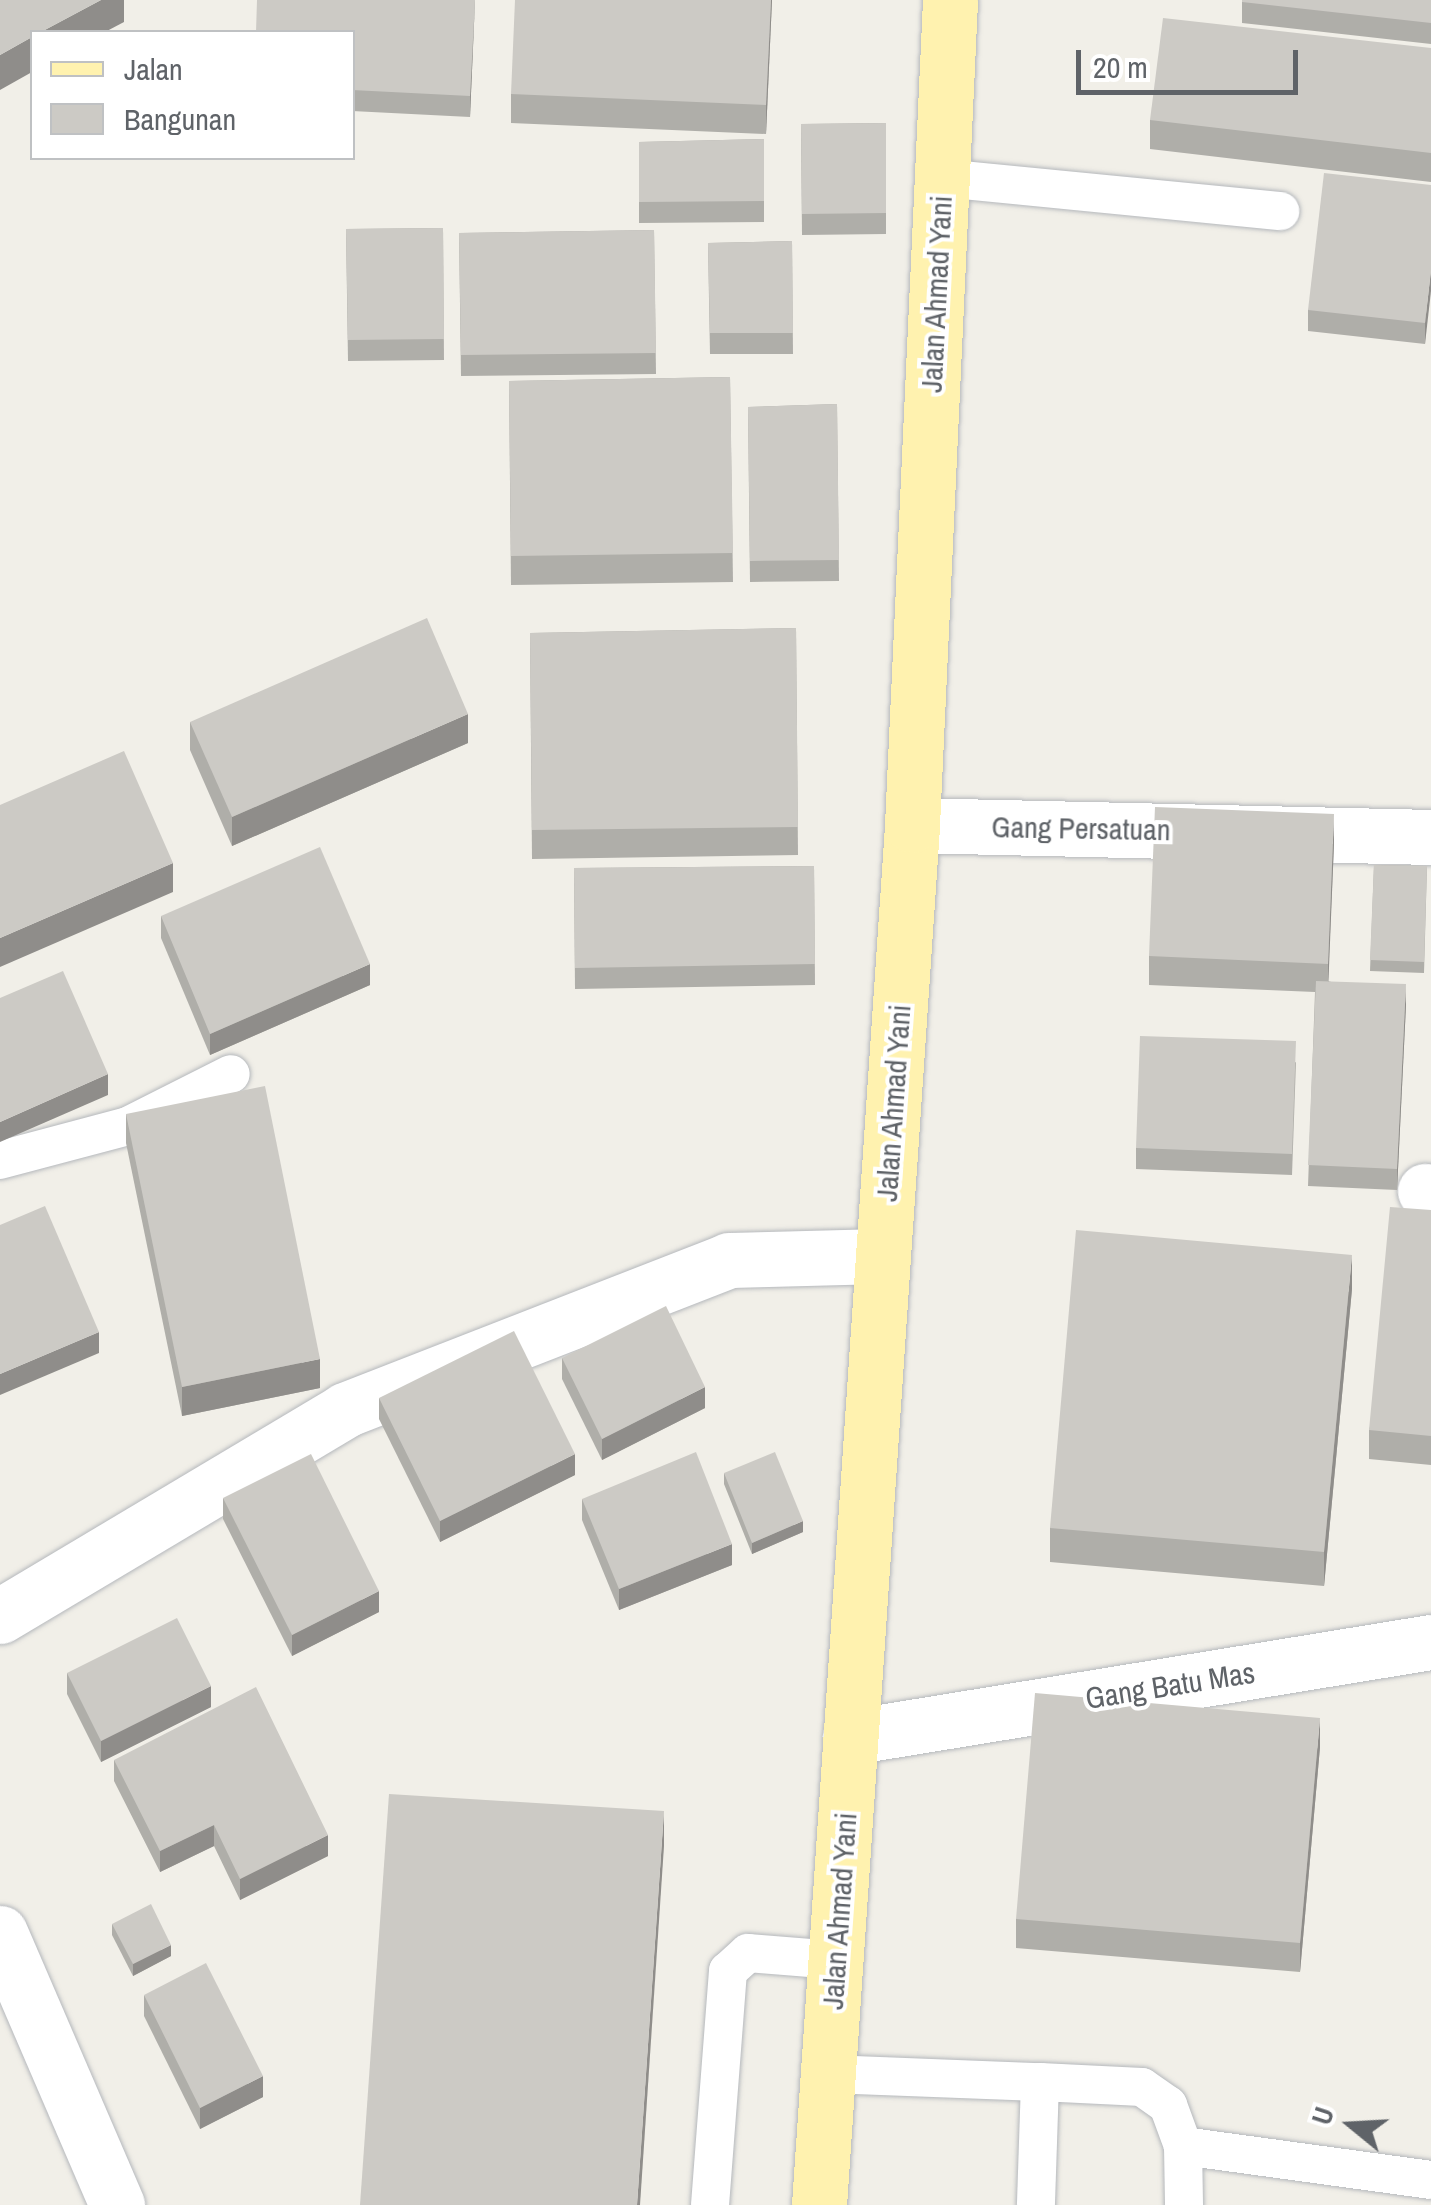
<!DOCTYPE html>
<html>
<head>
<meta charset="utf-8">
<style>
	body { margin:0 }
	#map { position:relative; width:1431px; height:2205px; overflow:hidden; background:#f1efe8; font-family:"Archivo Narrow",sans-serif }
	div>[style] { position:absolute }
	.roads { filter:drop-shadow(0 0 2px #b5b8bc) drop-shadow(0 0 2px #b5b8bc) }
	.lane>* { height:38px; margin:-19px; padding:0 19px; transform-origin:19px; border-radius:19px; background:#fff }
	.street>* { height:55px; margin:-27.5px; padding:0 27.5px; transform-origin:27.5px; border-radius:27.5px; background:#fff }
	.secondary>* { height:55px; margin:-27.5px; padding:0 27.5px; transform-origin:27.5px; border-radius:27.5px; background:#fff }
	.primary>* { height:55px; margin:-27.5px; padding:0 27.5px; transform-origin:27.5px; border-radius:27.5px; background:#fff2af }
	.wall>* { inset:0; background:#afaea9 }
	.shaded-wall>* { inset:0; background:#8f8d8a }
	.building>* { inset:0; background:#cccac5 }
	span { translate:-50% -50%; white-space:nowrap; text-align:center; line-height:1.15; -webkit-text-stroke:8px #fff; paint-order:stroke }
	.street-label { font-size:30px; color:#5f6368 }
	.legend { position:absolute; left:30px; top:30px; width:325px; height:130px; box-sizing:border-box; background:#fff; border:2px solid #bfc1c3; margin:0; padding:12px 18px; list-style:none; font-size:30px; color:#5f6368 }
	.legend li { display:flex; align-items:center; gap:20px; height:50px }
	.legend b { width:50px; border:2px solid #bfc1c3 }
	.north { position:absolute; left:1301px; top:2075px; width:100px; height:100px; -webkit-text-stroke:8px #fff; paint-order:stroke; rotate:288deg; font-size:28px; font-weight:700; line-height:40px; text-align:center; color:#5f6368 }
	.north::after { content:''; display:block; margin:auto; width:35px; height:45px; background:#5f6368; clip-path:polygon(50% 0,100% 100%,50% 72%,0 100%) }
	.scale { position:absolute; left:1076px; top:50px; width:222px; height:45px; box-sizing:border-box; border:5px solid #5f6368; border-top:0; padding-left:12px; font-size:30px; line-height:35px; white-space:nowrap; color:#5f6368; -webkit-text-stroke:8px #fff; paint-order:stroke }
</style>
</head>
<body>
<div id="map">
	<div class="roads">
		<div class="lane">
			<div style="left:942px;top:178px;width:340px;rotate:5.6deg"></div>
			<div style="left:0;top:1160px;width:132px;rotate:-14.9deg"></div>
			<div style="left:128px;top:1126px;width:115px;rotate:-26.8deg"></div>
			<div style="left:828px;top:2074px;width:212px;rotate:2.2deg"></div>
			<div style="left:1040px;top:2082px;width:123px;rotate:91.9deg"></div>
			<div style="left:1040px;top:2082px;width:102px;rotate:2.8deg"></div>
			<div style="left:1142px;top:2087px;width:32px;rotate:35deg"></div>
			<div style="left:1168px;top:2105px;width:44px;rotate:69.9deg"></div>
			<div style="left:1183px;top:2146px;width:59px;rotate:89deg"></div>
			<div style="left:1183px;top:2146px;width:250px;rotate:7.8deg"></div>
			<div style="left:710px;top:2205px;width:235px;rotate:-85.6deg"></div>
			<div style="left:728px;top:1971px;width:27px;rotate:-42deg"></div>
			<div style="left:748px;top:1953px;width:87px;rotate:4.6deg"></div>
		</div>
		<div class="street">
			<div style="left:912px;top:825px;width:519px;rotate:1.32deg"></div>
			<div style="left:1425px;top:1191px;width:6px;rotate:9deg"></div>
			<div style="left:0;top:1616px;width:402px;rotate:-30.8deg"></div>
			<div style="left:345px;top:1410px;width:412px;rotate:-21.3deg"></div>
			<div style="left:729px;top:1260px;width:154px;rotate:-1.5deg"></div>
			<div style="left:850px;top:1737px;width:589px;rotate:-9.29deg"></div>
		</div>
		<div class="secondary">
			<div style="left:0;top:1933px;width:296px;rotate:66.7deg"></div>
		</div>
		<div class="primary">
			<div style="left:819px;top:2205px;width:1383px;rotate:-86.14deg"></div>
			<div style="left:912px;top:825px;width:826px;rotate:-87.36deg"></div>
		</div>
	</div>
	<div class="wall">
		<div style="clip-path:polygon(475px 0,470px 117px,352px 111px,352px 32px)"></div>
		<div style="clip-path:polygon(772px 0,766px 134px,511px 123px,511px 94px)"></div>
		<div style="clip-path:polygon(1242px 0,1431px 0,1431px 44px,1242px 23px)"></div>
		<div style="clip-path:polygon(1431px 48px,1431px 182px,1150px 149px,1150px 120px)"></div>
		<div style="clip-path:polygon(886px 123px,886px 234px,802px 235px,801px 124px)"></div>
		<div style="clip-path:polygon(764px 139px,764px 222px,639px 223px,639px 142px)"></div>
		<div style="clip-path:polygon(1431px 185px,1425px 344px,1308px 331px,1308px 310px)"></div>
		<div style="clip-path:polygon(443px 228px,444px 360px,348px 361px,346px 229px)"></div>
		<div style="clip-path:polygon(654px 230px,656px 374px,461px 376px,459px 233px)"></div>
		<div style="clip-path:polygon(792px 241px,793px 354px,710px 354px,708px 243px)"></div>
		<div style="clip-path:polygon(730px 377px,733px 582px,511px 585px,509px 381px)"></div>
		<div style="clip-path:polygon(837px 404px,839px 581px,750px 582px,748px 407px)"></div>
		<div style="clip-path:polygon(796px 628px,798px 855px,532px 859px,530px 633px)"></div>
		<div style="clip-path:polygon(190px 722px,468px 743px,232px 846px,190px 750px)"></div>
		<div style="clip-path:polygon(1334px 843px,1328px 981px,1406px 1005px,1397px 1190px,1308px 1186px,1315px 992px,1149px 985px,1149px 956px)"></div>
		<div style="clip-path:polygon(1374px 865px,1427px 866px,1424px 973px,1370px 971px)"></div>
		<div style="clip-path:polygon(814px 866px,815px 985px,575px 989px,574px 868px)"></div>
		<div style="clip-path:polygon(161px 916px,370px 985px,210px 1055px,161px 938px)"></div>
		<div style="clip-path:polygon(1296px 1062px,1292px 1175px,1136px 1169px,1136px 1148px)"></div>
		<div style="clip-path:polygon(126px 1114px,320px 1388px,182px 1416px,126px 1143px)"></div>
		<div style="clip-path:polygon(1431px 1210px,1431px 1465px,1369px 1459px,1369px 1430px)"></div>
		<div style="clip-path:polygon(1352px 1289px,1324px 1586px,1050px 1562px,1050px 1528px)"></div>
		<div style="clip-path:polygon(562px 1358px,705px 1408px,602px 1460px,562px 1379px)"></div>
		<div style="clip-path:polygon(379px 1398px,575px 1475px,440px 1542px,379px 1419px)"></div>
		<div style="clip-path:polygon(724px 1473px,803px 1532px,752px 1554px,724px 1484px)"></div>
		<div style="clip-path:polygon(223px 1498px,379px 1612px,292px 1656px,223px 1519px)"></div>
		<div style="clip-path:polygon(582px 1499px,732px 1565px,619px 1610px,582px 1520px)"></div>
		<div style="clip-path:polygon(67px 1673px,211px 1707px,101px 1762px,67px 1694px)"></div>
		<div style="clip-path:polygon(1320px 1747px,1300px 1972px,1016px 1948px,1016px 1919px)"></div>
		<div style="clip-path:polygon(114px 1760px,328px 1856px,240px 1900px,214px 1846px,160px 1872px,114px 1781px)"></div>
		<div style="clip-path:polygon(112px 1924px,171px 1956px,133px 1976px,112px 1935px)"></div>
		<div style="clip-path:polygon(144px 1995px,263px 2097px,200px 2129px,144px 2016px)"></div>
	</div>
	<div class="shaded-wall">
		<div style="clip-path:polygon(101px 0,124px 0,124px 22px,105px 32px,41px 32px)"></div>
		<div style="clip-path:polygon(475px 0,470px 117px,470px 96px)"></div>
		<div style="clip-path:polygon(771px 0,772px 0,766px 134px,766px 105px)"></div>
		<div style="clip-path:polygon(32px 37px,32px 72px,0 90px,0 55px)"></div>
		<div style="clip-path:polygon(1431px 270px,1431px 291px,1425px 344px,1425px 323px)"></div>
		<div style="clip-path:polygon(468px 714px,468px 743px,232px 846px,232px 817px)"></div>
		<div style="clip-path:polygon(1334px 814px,1334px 843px,1328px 992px,1328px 964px)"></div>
		<div style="clip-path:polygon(173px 863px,173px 892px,0 967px,0 938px)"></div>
		<div style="clip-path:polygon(370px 964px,370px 985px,210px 1055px,210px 1034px)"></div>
		<div style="clip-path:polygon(1406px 984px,1406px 1005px,1397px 1190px,1397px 1169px)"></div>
		<div style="clip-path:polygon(108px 1074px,108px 1095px,0 1142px,0 1122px)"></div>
		<div style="clip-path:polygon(1352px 1255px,1352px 1289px,1324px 1586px,1324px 1552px)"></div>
		<div style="clip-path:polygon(99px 1332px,99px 1353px,0 1395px,0 1374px)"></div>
		<div style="clip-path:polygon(320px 1359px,320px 1388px,182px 1416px,182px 1387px)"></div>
		<div style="clip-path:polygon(705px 1387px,705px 1408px,602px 1460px,602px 1439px)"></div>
		<div style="clip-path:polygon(575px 1454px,575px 1475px,440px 1542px,440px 1521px)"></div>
		<div style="clip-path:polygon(803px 1521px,803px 1532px,752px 1554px,752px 1543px)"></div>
		<div style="clip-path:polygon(732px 1544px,732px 1565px,619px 1610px,619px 1589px)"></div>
		<div style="clip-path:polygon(379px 1591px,379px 1612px,292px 1656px,292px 1635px)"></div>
		<div style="clip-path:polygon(211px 1686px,211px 1707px,101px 1762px,101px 1741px)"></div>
		<div style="clip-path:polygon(1320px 1718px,1320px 1747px,1300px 1972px,1300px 1943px)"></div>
		<div style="clip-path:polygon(664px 1811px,664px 1846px,640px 2205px,637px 2205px)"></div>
		<div style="clip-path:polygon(214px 1825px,214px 1846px,160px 1872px,160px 1851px)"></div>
		<div style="clip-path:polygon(328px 1835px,328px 1856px,240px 1900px,240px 1879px)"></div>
		<div style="clip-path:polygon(171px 1945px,171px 1956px,133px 1976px,133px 1964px)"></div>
		<div style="clip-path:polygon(263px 2076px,263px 2097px,200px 2129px,200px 2108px)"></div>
	</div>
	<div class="building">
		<div style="clip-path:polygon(0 0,101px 0,41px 32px,32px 32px,32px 37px,0 55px)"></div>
		<div style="clip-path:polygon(257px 0,475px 0,470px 96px,352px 90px,352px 32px,256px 32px)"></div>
		<div style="clip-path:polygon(515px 0,771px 0,766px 105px,511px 94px)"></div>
		<div style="clip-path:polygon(1242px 0,1431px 0,1431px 23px,1242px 2px)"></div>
		<div style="clip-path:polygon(1163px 18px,1431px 48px,1431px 153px,1150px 120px)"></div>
		<div style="clip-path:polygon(886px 123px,886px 213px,802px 214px,801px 124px)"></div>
		<div style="clip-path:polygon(764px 139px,764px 201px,639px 202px,639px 142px)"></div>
		<div style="clip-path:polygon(1324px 173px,1431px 185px,1431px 270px,1425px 323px,1308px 310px)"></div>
		<div style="clip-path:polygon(443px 228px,444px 339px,348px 340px,346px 229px)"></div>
		<div style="clip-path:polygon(654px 230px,656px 353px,461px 355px,459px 233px)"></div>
		<div style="clip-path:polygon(792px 241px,793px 333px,710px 333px,708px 243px)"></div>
		<div style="clip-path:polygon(730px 377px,733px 553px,511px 556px,509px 381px)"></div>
		<div style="clip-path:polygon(837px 404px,839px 560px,750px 561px,748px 407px)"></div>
		<div style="clip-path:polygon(427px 618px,468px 714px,232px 817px,190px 722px)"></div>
		<div style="clip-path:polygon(796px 628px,798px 827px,532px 830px,530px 633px)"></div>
		<div style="clip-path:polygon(124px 751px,173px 863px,0 938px,0 805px)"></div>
		<div style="clip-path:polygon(1155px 807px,1334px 814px,1328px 964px,1149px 956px)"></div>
		<div style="clip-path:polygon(320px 847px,370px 964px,210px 1034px,161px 916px)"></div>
		<div style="clip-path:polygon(1374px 865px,1427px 866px,1424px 962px,1370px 960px)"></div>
		<div style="clip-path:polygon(814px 866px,815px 964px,575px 968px,574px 868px)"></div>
		<div style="clip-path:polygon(63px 971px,108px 1074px,0 1122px,0 998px)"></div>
		<div style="clip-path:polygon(1316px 981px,1406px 984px,1397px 1169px,1308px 1165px)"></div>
		<div style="clip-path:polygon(1140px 1036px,1296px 1041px,1292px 1154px,1136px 1148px)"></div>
		<div style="clip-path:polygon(265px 1086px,320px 1359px,182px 1387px,126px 1114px)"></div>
		<div style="clip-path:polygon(45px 1206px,99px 1332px,0 1374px,0 1225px)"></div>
		<div style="clip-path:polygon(1390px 1207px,1431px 1210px,1431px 1436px,1369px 1430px)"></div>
		<div style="clip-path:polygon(1076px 1230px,1352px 1255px,1324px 1552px,1050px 1528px)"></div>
		<div style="clip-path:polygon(666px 1306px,705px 1387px,602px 1439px,562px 1358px)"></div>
		<div style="clip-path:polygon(514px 1331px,575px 1454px,440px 1521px,379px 1398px)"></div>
		<div style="clip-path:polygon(696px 1452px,732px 1544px,619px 1589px,582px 1499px)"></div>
		<div style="clip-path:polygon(775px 1452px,803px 1521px,752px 1543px,724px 1473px)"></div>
		<div style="clip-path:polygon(311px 1454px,379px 1591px,292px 1635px,223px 1498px)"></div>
		<div style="clip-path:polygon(177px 1618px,211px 1686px,101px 1741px,67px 1673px)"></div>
		<div style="clip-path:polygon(256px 1687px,328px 1835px,240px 1879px,214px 1825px,160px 1851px,114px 1760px)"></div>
		<div style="clip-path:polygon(1035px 1693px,1320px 1718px,1300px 1943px,1016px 1919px)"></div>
		<div style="clip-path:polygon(389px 1794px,664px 1811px,637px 2205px,360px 2205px)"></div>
		<div style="clip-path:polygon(151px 1904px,171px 1945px,133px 1964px,112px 1924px)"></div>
		<div style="clip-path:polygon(206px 1963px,263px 2076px,200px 2108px,144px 1995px)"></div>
	</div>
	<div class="street-label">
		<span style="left:936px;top:294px;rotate:-87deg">Jalan Ahmad Yani</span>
		<span style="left:1081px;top:828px;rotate:1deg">Gang Persatuan</span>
		<span style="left:893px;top:1103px;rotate:-86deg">Jalan Ahmad Yani</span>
		<span style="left:1170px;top:1685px;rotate:-9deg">Gang Batu Mas</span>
		<span style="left:839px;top:1911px;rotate:-86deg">Jalan Ahmad Yani</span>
	</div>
	<ul class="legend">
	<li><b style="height:12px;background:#fff2af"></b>Jalan</li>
	<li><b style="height:28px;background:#cccac5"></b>Bangunan</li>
	</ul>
	<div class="north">U</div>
	<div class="scale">20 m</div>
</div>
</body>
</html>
